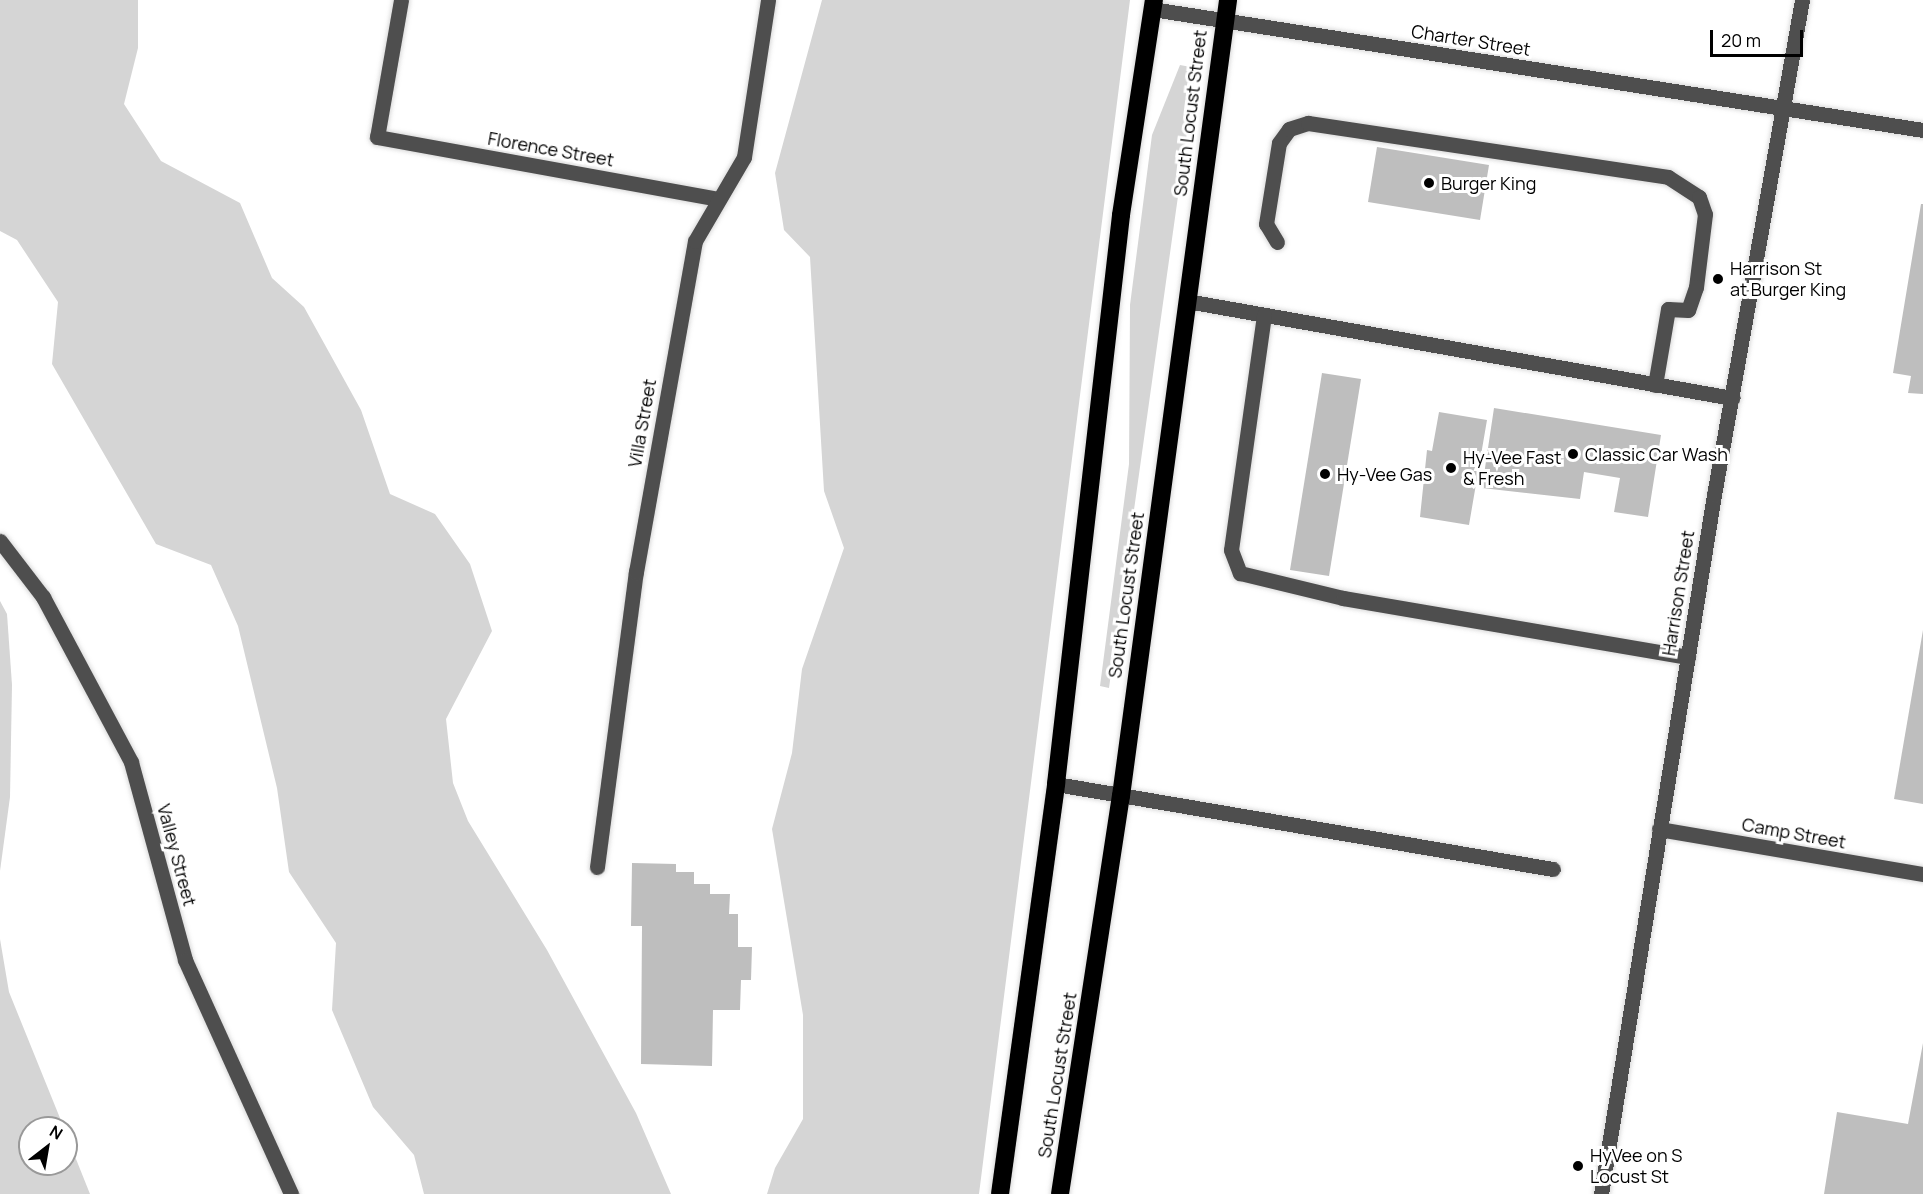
<!DOCTYPE html>
<html>
<head>
<meta charset="utf-8">
<style>
	body { margin:0 }
	#map { position:relative; width:1923px; height:1194px; overflow:hidden; background:#fff; font-family:Manrope,sans-serif }
	div>[style] { position:absolute }
	.green>* { inset:0; background:#d5d5d5 }
	.building>* { inset:0; background:#bebebe }
	.roads { filter:drop-shadow(0 0 2px #dbdbdb) drop-shadow(0 0 2px #dbdbdb) }
	.minor>* { height:15px; margin:-7.5px; padding:0 7.5px; transform-origin:7.5px; border-radius:7.5px; background:#4e4e4e }
	.highway>* { height:18px; margin:-9px; padding:0 9px; transform-origin:9px; border-radius:9px; background:#000 }
	.dots>* { width:16px; height:16px; translate:-50% -50%; box-sizing:border-box; border:3px solid #fff; border-radius:50% }
	span { translate:-50% -50%; white-space:nowrap; text-align:center; line-height:1.15; -webkit-text-stroke:6px #fff; paint-order:stroke }
	.street-label { font-size:18px; color:#000 }
	.poi-label { font-size:18px; color:#000 }
	.left { translate:0 -50%; text-align:left }
	.north { position:absolute; left:18px; top:1116px; width:60px; height:60px; box-sizing:border-box; background:#fff; border:2px solid #999; border-radius:50%; rotate:31deg; font-size:16px; font-weight:700; line-height:24px; text-align:center; color:#000 }
	.north::after { content:''; display:block; margin:auto; width:21px; height:27px; background:#000; clip-path:polygon(50% 0,100% 100%,50% 72%,0 100%) }
	.scale { position:absolute; left:1710px; top:30px; width:93px; height:27px; box-sizing:border-box; border:3px solid #000; border-top:0; padding-left:8px; font-size:18px; line-height:21px; white-space:nowrap; color:#000; -webkit-text-stroke:4px #fff; paint-order:stroke }
</style>
</head>
<body>
<div id="map">
	<div class="green">
		<div style="clip-path:polygon(0 0,138px 0,138px 48px,124px 104px,161px 161px,240px 203px,272px 278px,304px 307px,361px 410px,390px 494px,435px 514px,470px 564px,492px 631px,446px 719px,453px 783px,468px 821px,547px 950px,636px 1113px,671px 1194px,424px 1194px,414px 1155px,373px 1107px,332px 1010px,336px 943px,289px 872px,277px 788px,238px 626px,211px 565px,156px 544px,52px 364px,58px 302px,17px 240px,0 231px)"></div>
		<div style="clip-path:polygon(822px 0,1130px 0,979px 1194px,767px 1194px,775px 1168px,803px 1119px,803px 1015px,772px 829px,792px 753px,802px 669px,844px 548px,824px 491px,810px 257px,784px 230px,775px 173px)"></div>
		<div style="clip-path:polygon(1180px 65px,1196px 68px,1109px 688px,1100px 686px,1129px 464px,1130px 305px,1152px 135px)"></div>
		<div style="clip-path:polygon(0 601px,7px 614px,12px 685px,10px 797px,0 871px)"></div>
		<div style="clip-path:polygon(0 939px,9px 992px,64px 1128px,30px 1128px,30px 1164px,66px 1164px,66px 1134px,90px 1194px,0 1194px)"></div>
	</div>
	<div class="building">
		<div style="clip-path:polygon(1377px 147px,1489px 165px,1480px 220px,1368px 202px)"></div>
		<div style="clip-path:polygon(1921px 204px,1923px 204px,1923px 394px,1908px 393px,1911px 376px,1893px 373px)"></div>
		<div style="clip-path:polygon(1322px 373px,1361px 379px,1329px 576px,1290px 570px)"></div>
		<div style="clip-path:polygon(1494px 408px,1661px 435px,1648px 517px,1614px 512px,1620px 478px,1584px 472px,1580px 499px,1482px 488px)"></div>
		<div style="clip-path:polygon(1439px 412px,1487px 420px,1469px 525px,1420px 517px,1427px 450px,1432px 451px)"></div>
		<div style="clip-path:polygon(1923px 630px,1923px 804px,1894px 799px)"></div>
		<div style="clip-path:polygon(632px 863px,676px 864px,676px 872px,694px 872px,694px 884px,710px 884px,710px 894px,730px 894px,729px 914px,738px 914px,738px 947px,752px 947px,751px 980px,741px 980px,740px 1010px,713px 1010px,712px 1066px,641px 1064px,642px 926px,631px 926px)"></div>
		<div style="clip-path:polygon(1923px 1043px,1923px 1194px,1824px 1194px,1837px 1112px,1908px 1124px)"></div>
	</div>
	<div class="roads">
		<div class="minor">
			<div style="left:401px;top:0;width:139px;rotate:99.9deg"></div>
			<div style="left:377px;top:137px;width:346px;rotate:10.3deg"></div>
			<div style="left:1152px;top:9px;width:780px;rotate:8.92deg"></div>
			<div style="left:1277px;top:242px;width:21px;rotate:-121deg"></div>
			<div style="left:1266px;top:224px;width:82px;rotate:-80.9deg"></div>
			<div style="left:1279px;top:143px;width:17px;rotate:-54deg"></div>
			<div style="left:1289px;top:129px;width:20px;rotate:-18deg"></div>
			<div style="left:1308px;top:123px;width:364px;rotate:8.5deg"></div>
			<div style="left:1668px;top:177px;width:37px;rotate:33deg"></div>
			<div style="left:1699px;top:197px;width:18px;rotate:71deg"></div>
			<div style="left:1705px;top:214px;width:74px;rotate:97deg"></div>
			<div style="left:1696px;top:287px;width:24px;rotate:109deg"></div>
			<div style="left:1688px;top:310px;width:20px;rotate:-177deg"></div>
			<div style="left:1668px;top:309px;width:77px;rotate:99.7deg"></div>
			<div style="left:1187px;top:301px;width:554px;rotate:10.09deg"></div>
			<div style="left:1264px;top:315px;width:237px;rotate:98deg"></div>
			<div style="left:1231px;top:550px;width:25px;rotate:69deg"></div>
			<div style="left:1240px;top:573px;width:106px;rotate:13.6deg"></div>
			<div style="left:1343px;top:598px;width:350px;rotate:9.7deg"></div>
			<div style="left:0;top:541px;width:71px;rotate:52.5deg"></div>
			<div style="left:43px;top:597px;width:187px;rotate:61.9deg"></div>
			<div style="left:131px;top:762px;width:205px;rotate:74.7deg"></div>
			<div style="left:185px;top:960px;width:257px;rotate:65.6deg"></div>
			<div style="left:1056px;top:784px;width:504px;rotate:9.71deg"></div>
			<div style="left:1659px;top:829px;width:268px;rotate:9.7deg"></div>
			<div style="left:597px;top:867px;width:298px;rotate:-82.5deg"></div>
			<div style="left:636px;top:572px;width:336px;rotate:-79.9deg"></div>
			<div style="left:695px;top:241px;width:97px;rotate:-59.7deg"></div>
			<div style="left:744px;top:157px;width:159px;rotate:-81.3deg"></div>
			<div style="left:1601px;top:1194px;width:708px;rotate:-80.82deg"></div>
			<div style="left:1714px;top:495px;width:503px;rotate:-79.92deg"></div>
		</div>
		<div class="highway">
			<div style="left:1000px;top:1194px;width:414px;rotate:-82.2deg"></div>
			<div style="left:1056px;top:784px;width:573px;rotate:-83.48deg"></div>
			<div style="left:1121px;top:215px;width:218px;rotate:-81.3deg"></div>
			<div style="left:1060px;top:1194px;width:403px;rotate:-81.3deg"></div>
			<div style="left:1121px;top:796px;width:803px;rotate:-82.34deg"></div>
		</div>
	</div>
	<div class="dots">
		<div style="left:1429px;top:183px;background:#000"></div>
		<div style="left:1718px;top:279px;background:#000"></div>
		<div style="left:1573px;top:454px;background:#000"></div>
		<div style="left:1451px;top:468px;background:#000"></div>
		<div style="left:1325px;top:474px;background:#000"></div>
		<div style="left:1578px;top:1166px;background:#000"></div>
	</div>
	<div class="street-label">
		<span style="left:1471px;top:40px;rotate:9deg">Charter Street</span>
		<span style="left:1190px;top:113px;rotate:-83deg">South Locust Street</span>
		<span style="left:551px;top:149px;rotate:10deg">Florence Street</span>
		<span style="left:642px;top:423px;rotate:-80deg">Villa Street</span>
		<span style="left:1678px;top:593px;rotate:-81deg">Harrison Street</span>
		<span style="left:1126px;top:595px;rotate:-82deg">South Locust Street</span>
		<span style="left:1794px;top:833px;rotate:10deg">Camp Street</span>
		<span style="left:177px;top:855px;rotate:75deg">Valley Street</span>
		<span style="left:1057px;top:1075px;rotate:-81deg">South Locust Street</span>
	</div>
	<div class="poi-label">
		<span class="left" style="left:1441px;top:183px">Burger King</span>
		<span class="left" style="left:1730px;top:279px">Harrison St<br>at Burger King</span>
		<span class="left" style="left:1585px;top:454px">Classic Car Wash</span>
		<span class="left" style="left:1463px;top:468px">Hy-Vee Fast<br>&amp; Fresh</span>
		<span class="left" style="left:1337px;top:474px">Hy-Vee Gas</span>
		<span class="left" style="left:1590px;top:1166px">HyVee on S<br>Locust St</span>
	</div>
	<div class="north">N</div>
	<div class="scale">20 m</div>
</div>
</body>
</html>
